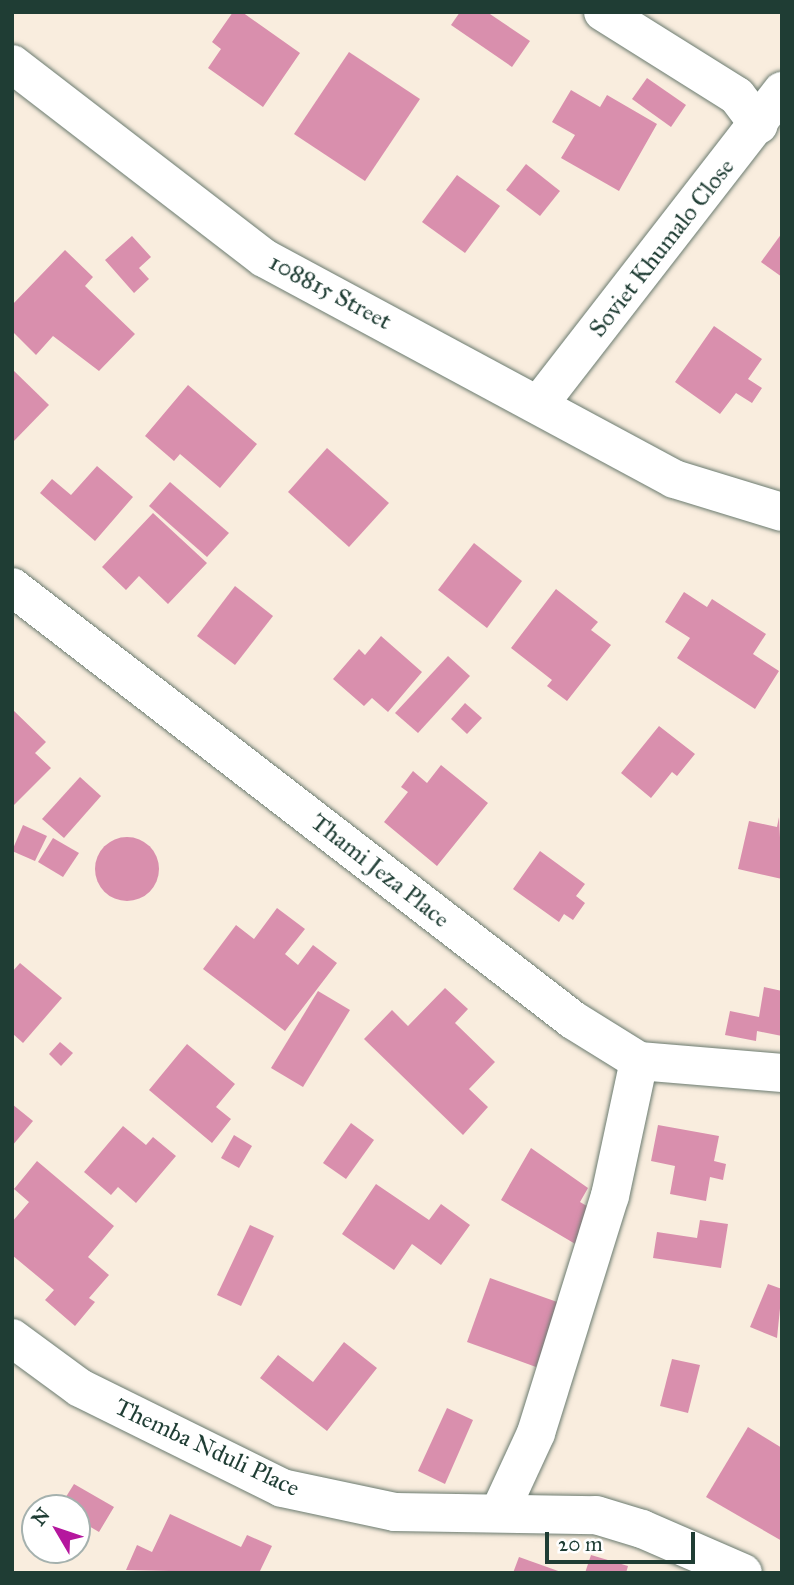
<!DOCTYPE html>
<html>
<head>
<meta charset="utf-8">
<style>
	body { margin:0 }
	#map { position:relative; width:794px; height:1585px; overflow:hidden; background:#f9edde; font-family:"IM FELL Great Primer",serif }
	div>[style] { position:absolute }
	.building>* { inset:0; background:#d98fad }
	.round { border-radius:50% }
	.roads { filter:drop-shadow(0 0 2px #6b7b70) drop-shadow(0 0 2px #6b7b70) }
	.minor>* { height:38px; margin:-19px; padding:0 19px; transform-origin:19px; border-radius:19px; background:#fff }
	span { translate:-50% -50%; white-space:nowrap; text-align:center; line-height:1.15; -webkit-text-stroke:7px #fff; paint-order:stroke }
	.street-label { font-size:24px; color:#1f3d34 }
	.frame { position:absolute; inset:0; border:14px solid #1f3d34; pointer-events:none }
	.north { position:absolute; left:21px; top:1494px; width:70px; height:70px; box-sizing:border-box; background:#fff; border:2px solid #a5b1ae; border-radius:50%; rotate:309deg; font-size:19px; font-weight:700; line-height:28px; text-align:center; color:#1f3d34 }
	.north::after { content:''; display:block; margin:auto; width:24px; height:32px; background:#b5179e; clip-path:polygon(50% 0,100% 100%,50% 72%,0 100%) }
	.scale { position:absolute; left:545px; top:1532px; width:150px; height:32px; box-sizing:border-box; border:4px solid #1f3d34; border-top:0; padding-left:9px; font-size:21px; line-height:24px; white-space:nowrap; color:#1f3d34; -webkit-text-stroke:5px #fff; paint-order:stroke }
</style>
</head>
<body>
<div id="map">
	<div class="building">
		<div style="clip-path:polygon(233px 12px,242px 12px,300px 53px,263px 107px,208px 68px,221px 49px,212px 42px)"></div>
		<div style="clip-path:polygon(460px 12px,487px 12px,530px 41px,512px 67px,451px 25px)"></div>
		<div style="clip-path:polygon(349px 52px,420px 99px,365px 181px,294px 134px)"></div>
		<div style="clip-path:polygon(647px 78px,686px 105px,671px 127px,632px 99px)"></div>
		<div style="clip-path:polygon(571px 90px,600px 107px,607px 95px,657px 124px,619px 191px,561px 158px,575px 135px,552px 122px)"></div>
		<div style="clip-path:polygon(526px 164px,560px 191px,540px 216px,506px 190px)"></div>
		<div style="clip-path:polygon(457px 175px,500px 206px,465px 253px,422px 222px)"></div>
		<div style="clip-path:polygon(782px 233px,782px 277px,761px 262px)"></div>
		<div style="clip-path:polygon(132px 236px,151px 257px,139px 268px,149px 279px,134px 293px,105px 260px)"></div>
		<div style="clip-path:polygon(65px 250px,93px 277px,85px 286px,135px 334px,99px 371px,53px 336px,36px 355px,12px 331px,12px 305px)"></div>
		<div style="clip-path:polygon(714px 326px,762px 359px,748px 379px,762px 388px,752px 403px,736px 393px,720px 414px,675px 382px)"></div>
		<div style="clip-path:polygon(12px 369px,49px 405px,12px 443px)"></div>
		<div style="clip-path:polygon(188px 385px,257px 444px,220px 488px,180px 454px,174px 461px,145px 436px)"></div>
		<div style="clip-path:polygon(327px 448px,389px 503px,349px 547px,288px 492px)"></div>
		<div style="clip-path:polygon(97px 466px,133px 497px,95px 541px,40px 493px,52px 479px,71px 495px)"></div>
		<div style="clip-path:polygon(170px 482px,229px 533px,207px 557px,149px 506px)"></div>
		<div style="clip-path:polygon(153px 513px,207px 563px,168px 604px,139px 576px,126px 590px,102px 567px)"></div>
		<div style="clip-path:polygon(474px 543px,522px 581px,487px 628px,438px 590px)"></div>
		<div style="clip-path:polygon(235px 586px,273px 616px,235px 665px,197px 636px)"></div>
		<div style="clip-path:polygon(556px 589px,598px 622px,591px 630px,611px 645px,567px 701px,547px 686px,552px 680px,511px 648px)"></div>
		<div style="clip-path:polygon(684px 592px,707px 607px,712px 599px,766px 634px,753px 654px,779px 671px,755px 709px,677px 658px,690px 638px,665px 622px)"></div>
		<div style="clip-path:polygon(381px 636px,422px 672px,388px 712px,372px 698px,364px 706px,333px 679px,359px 649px,365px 655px)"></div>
		<div style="clip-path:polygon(448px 656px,470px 676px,418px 733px,395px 713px)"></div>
		<div style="clip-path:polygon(465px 703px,482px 718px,467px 734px,451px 719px)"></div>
		<div style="clip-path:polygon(12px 709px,46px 742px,35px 753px,51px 768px,12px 807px)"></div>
		<div style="clip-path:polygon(659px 726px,695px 754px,677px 776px,672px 772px,651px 798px,621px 773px)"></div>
		<div style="clip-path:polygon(441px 765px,488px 803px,437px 866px,384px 822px,408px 792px,401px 787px,413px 771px,427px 783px)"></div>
		<div style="clip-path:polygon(80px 777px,101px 796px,64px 838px,42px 819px)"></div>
		<div style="clip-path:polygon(779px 817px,782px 879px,738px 869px,749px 821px,777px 827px)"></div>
		<div style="clip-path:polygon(23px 825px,47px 836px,35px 861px,12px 851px)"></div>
		<div class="round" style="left:95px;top:837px;width:64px;height:64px"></div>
		<div style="clip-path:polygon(53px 838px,79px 853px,63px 877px,38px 862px)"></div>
		<div style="clip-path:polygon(540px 851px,585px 884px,576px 896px,585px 903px,573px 920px,564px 914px,559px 922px,513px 889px)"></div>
		<div style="clip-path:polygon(277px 908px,305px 929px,285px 954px,298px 965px,313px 945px,337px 963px,285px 1031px,203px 969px,236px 925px,254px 939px)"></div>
		<div style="clip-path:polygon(20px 963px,62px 998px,23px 1043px,12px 1033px,12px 972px)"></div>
		<div style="clip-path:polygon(764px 987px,782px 991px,782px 1036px,757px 1031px,756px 1041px,725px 1035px,730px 1011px,759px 1017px)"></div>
		<div style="clip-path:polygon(445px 988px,468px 1009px,455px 1023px,495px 1062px,469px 1089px,488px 1107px,463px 1135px,364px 1039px,392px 1010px,408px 1026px)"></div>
		<div style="clip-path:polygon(318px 991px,350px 1010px,303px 1087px,271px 1068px)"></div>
		<div style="clip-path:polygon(60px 1042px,73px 1053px,61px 1066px,49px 1054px)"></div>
		<div style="clip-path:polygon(187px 1044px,235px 1084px,216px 1107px,231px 1119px,212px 1143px,149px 1090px)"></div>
		<div style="clip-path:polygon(12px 1104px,33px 1121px,12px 1146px)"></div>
		<div style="clip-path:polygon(351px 1123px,374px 1140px,346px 1179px,323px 1163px)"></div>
		<div style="clip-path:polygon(658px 1125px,719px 1136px,714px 1161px,726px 1164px,723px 1180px,710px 1177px,706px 1201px,670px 1194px,675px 1166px,651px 1161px)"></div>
		<div style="clip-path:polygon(123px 1126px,146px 1145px,153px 1137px,176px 1156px,136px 1203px,118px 1187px,111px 1195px,84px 1172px)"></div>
		<div style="clip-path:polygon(234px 1135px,252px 1146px,239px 1168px,221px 1158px)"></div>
		<div style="clip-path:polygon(531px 1148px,588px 1188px,580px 1202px,597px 1212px,577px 1245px,501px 1200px)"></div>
		<div style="clip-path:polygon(37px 1161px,114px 1226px,88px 1257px,109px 1275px,89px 1298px,95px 1302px,75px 1326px,45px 1300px,54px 1290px,12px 1255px,12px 1222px,29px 1202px,14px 1189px)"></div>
		<div style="clip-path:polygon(376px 1184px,429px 1220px,441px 1204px,470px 1225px,441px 1265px,412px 1244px,394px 1270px,342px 1234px)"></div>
		<div style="clip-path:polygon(700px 1220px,728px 1224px,721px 1268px,653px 1258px,657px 1232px,697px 1238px)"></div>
		<div style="clip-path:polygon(250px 1225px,274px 1236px,241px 1306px,217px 1295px)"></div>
		<div style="clip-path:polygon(490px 1278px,560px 1303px,536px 1367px,467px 1342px)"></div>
		<div style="clip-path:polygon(768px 1284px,782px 1289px,777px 1338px,750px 1327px)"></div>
		<div style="clip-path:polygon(344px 1342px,377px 1368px,327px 1431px,260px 1378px,278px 1355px,313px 1382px)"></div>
		<div style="clip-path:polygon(672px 1359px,700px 1365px,688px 1413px,660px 1406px)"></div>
		<div style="clip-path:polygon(447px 1408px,473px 1420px,445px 1484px,418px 1471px)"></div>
		<div style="clip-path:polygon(748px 1427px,782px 1448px,782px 1541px,706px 1497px)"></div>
		<div style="clip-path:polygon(74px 1484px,114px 1507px,99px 1532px,77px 1519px,77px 1508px,59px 1508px)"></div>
		<div style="clip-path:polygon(170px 1514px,241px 1547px,247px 1535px,272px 1546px,259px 1573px,126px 1570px,137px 1545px,152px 1552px)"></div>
		<div style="clip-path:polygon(591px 1555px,628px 1566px,626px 1573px,585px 1573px)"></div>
		<div style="clip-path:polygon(519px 1557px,561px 1572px,561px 1573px,513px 1573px)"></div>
	</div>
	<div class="roads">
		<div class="minor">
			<div style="left:603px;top:12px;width:158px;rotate:32.1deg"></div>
			<div style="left:737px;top:96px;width:36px;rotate:53deg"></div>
			<div style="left:12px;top:64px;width:318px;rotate:37.6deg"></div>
			<div style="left:264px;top:258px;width:466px;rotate:28.3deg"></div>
			<div style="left:674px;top:479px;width:113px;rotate:17deg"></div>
			<div style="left:540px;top:403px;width:395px;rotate:-52.2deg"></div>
			<div style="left:12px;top:587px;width:709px;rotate:37.66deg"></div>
			<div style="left:573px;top:1020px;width:78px;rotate:31.8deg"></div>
			<div style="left:639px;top:1061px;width:144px;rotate:4.8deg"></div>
			<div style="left:12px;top:1338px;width:84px;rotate:36.3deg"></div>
			<div style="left:80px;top:1388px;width:225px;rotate:26.3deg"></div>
			<div style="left:282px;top:1488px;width:116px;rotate:12deg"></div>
			<div style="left:395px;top:1512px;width:201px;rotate:0.9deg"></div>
			<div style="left:596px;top:1515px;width:48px;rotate:16.9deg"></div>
			<div style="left:642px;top:1529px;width:110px;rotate:23.5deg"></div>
			<div style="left:500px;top:1511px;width:86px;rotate:-65.2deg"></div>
			<div style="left:536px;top:1433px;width:248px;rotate:-72.7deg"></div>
			<div style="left:610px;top:1196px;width:138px;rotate:-77.9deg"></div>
		</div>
	</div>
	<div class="street-label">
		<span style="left:662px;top:248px;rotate:-52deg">Soviet Khumalo Close</span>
		<span style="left:330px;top:292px;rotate:28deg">108815 Street</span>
		<span style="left:380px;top:871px;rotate:38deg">Thami Jeza Place</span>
		<span style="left:207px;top:1448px;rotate:25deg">Themba Nduli Place</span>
	</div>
	<div class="frame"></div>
	<div class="north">N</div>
	<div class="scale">20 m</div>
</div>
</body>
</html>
